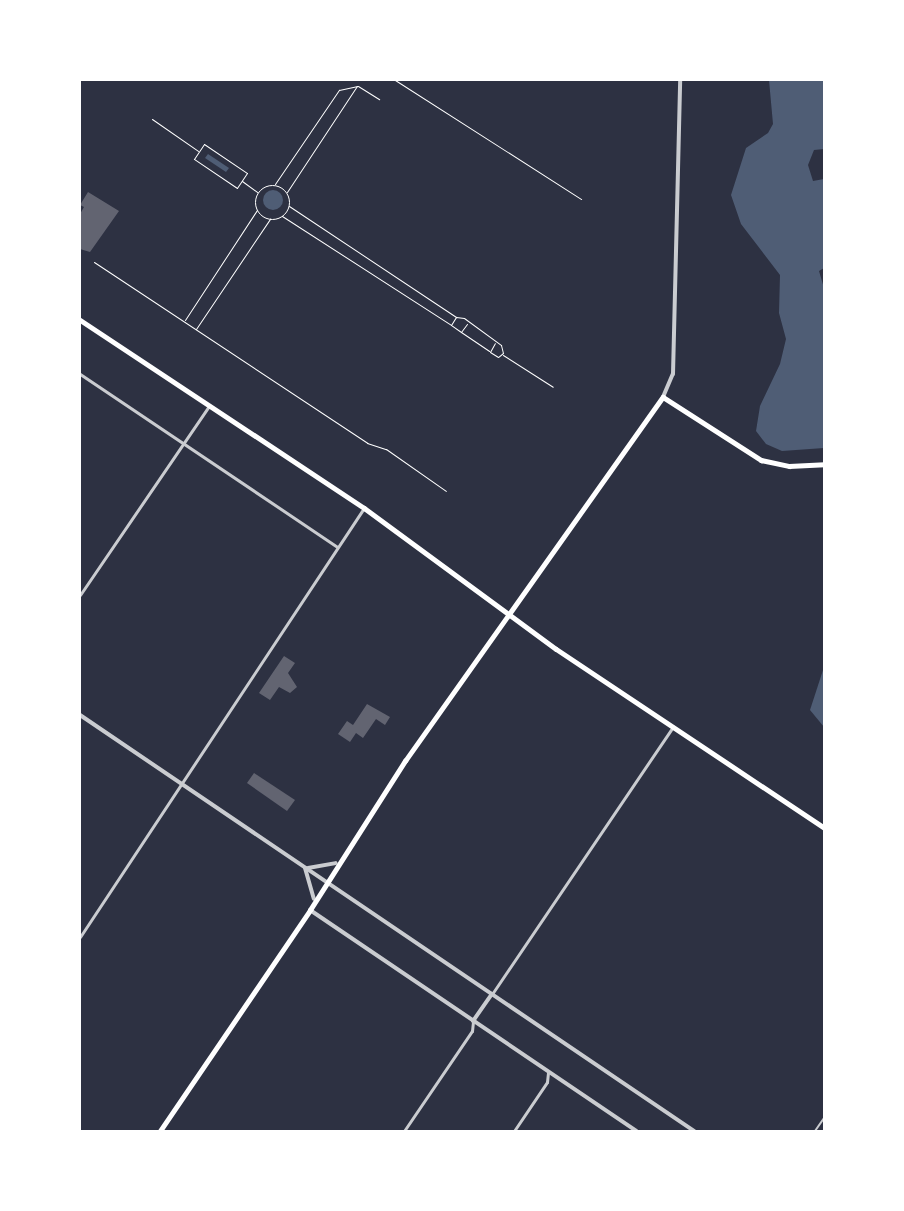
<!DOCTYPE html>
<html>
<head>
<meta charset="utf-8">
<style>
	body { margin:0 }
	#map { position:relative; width:904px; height:1211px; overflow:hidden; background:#2d3142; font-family:"Fira Sans Condensed",sans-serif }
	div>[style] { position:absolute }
	.water>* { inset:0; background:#4f5d75 }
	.round { border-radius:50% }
	.building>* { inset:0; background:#626471 }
	.path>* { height:1px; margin:-0.5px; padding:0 0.5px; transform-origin:0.5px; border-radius:0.5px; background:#fff }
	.path>.ring { margin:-0.5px; padding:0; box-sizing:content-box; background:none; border:1px solid #fff; border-radius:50% }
	.service>* { height:2px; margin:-1px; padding:0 1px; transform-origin:1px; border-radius:1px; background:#caccd0 }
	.minor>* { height:3px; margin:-1.5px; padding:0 1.5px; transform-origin:1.5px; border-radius:1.5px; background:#caccd0 }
	.tertiary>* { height:4px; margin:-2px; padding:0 2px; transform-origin:2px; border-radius:2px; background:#caccd0 }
	.secondary>* { height:4.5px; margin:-2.25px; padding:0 2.25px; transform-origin:2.25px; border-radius:2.25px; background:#fff }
	.primary>* { height:5px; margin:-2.5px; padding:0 2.5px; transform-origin:2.5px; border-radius:2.5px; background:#fff }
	span { translate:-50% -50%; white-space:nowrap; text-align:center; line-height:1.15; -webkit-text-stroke:5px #fff; paint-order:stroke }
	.frame { position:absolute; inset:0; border:81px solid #fff; pointer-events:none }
</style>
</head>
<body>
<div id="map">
	<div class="water">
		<div style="clip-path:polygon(769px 80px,824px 80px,824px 149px,814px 150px,808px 165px,813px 181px,824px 179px,824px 268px,819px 271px,824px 288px,824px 448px,782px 451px,766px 444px,756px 431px,760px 406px,780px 364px,786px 339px,779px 313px,780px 275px,741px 224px,731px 195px,746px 148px,768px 133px,773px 124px)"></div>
		<div style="clip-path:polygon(208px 154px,229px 168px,226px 172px,205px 158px)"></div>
		<div class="round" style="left:263px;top:190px;width:20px;height:20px"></div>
		<div style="clip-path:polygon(824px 667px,824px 727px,810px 710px)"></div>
	</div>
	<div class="building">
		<div style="clip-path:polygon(88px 192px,119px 211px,90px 252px,80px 249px,80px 214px,84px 207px,80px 205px)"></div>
		<div style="clip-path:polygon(284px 656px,295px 663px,288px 673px,297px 687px,290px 693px,279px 687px,270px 700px,259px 693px)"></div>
		<div style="clip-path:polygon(367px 704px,390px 717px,385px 725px,376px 719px,363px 738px,356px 733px,350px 742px,338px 734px,347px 721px,353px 725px)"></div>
		<div style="clip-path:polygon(254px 773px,295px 800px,287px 811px,247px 783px)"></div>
	</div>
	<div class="path">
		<div style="left:395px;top:80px;width:221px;rotate:32.6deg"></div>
		<div style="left:152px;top:119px;width:56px;rotate:34.8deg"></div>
		<div style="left:204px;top:144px;width:52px;rotate:34deg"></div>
		<div style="left:247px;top:173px;width:18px;rotate:124deg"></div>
		<div style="left:237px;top:188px;width:52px;rotate:-146deg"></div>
		<div style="left:194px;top:159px;width:18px;rotate:-56deg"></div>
		<div style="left:242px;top:181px;width:19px;rotate:36deg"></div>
		<div style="left:275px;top:184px;width:114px;rotate:-55.8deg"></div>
		<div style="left:339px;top:90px;width:19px;rotate:-12deg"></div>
		<div style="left:358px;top:86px;width:25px;rotate:32deg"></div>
		<div class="ring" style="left:255px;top:185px;width:33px;height:33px"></div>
		<div style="left:287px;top:192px;width:127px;rotate:-56.6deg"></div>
		<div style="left:289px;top:206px;width:201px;rotate:33.6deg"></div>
		<div style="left:282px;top:216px;width:201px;rotate:32.8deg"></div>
		<div style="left:94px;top:262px;width:328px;rotate:33.5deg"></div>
		<div style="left:367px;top:443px;width:20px;rotate:18deg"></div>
		<div style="left:386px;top:449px;width:73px;rotate:35deg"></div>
		<div style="left:185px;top:320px;width:131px;rotate:-56.8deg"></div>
		<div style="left:467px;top:324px;width:10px;rotate:127deg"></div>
		<div style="left:461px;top:332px;width:12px;rotate:-145deg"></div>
		<div style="left:451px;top:325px;width:9px;rotate:-58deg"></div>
		<div style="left:456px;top:317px;width:8px;rotate:7deg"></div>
		<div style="left:464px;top:318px;width:46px;rotate:36.1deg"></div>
		<div style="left:501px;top:345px;width:8px;rotate:76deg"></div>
		<div style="left:503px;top:353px;width:6px;rotate:141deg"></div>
		<div style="left:498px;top:357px;width:9px;rotate:-148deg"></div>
		<div style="left:490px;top:352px;width:10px;rotate:-61deg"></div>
		<div style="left:196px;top:329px;width:133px;rotate:-56.1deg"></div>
		<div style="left:461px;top:332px;width:34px;rotate:34deg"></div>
		<div style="left:503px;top:355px;width:59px;rotate:32.6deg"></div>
	</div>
	<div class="service">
		<div style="left:815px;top:1131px;width:16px;rotate:-55deg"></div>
	</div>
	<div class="minor">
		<div style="left:80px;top:374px;width:310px;rotate:33.9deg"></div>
		<div style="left:80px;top:595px;width:229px;rotate:-55.7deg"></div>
		<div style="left:80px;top:937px;width:514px;rotate:-56.5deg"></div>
		<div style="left:492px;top:994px;width:323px;rotate:-55.9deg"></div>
		<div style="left:404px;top:1131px;width:121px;rotate:-55.8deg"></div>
		<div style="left:472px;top:1031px;width:10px;rotate:-84deg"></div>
		<div style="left:514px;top:1131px;width:59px;rotate:-56deg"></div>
		<div style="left:547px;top:1082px;width:10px;rotate:-84deg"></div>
	</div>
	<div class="tertiary">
		<div style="left:663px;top:397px;width:25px;rotate:-67deg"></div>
		<div style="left:673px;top:374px;width:294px;rotate:-88.6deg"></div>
		<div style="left:80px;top:715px;width:742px;rotate:34.12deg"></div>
		<div style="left:305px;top:868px;width:32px;rotate:74deg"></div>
		<div style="left:308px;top:868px;width:28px;rotate:-10deg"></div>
		<div style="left:310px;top:910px;width:394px;rotate:34.1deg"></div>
		<div style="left:473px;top:1021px;width:33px;rotate:-55deg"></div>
	</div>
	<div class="secondary">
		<div style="left:160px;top:1131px;width:267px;rotate:-55.8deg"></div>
		<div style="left:310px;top:910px;width:177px;rotate:-57.5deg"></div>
		<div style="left:405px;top:761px;width:446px;rotate:-54.7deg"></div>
		<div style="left:663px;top:397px;width:117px;rotate:32.7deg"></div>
		<div style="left:761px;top:460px;width:29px;rotate:12deg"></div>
		<div style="left:789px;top:466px;width:35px;rotate:-3deg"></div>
	</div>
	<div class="primary">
		<div style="left:80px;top:320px;width:341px;rotate:33.5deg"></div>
		<div style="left:364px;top:508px;width:238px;rotate:36.3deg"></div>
		<div style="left:556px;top:649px;width:322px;rotate:33.7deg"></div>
	</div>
	<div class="frame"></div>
</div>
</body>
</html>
